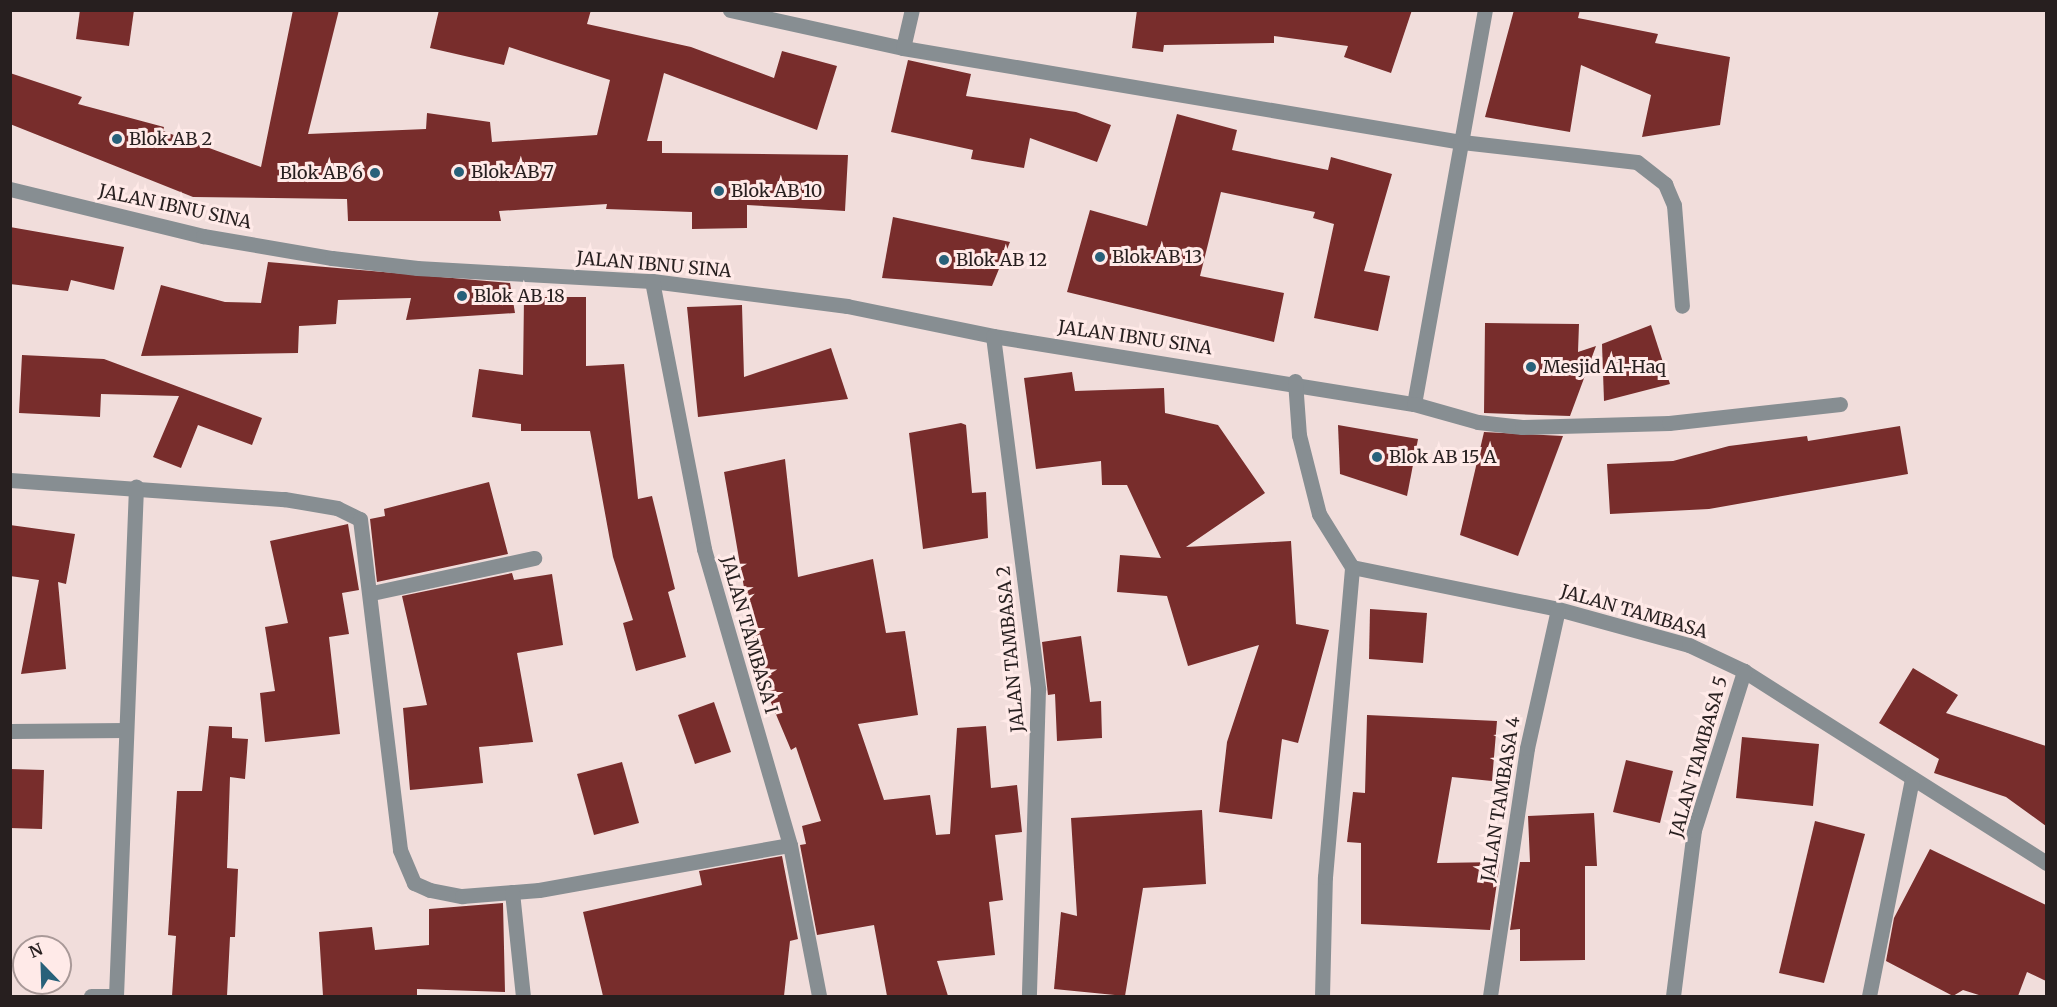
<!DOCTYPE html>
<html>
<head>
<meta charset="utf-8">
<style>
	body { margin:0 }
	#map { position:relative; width:2057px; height:1007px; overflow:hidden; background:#f1dddb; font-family:Merriweather,serif }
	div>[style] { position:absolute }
	.building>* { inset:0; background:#782d2c }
	.minor>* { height:15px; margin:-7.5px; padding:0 7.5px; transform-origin:7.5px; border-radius:7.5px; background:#878e92 }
	.dots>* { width:16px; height:16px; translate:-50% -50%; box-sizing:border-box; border:3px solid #ffeae8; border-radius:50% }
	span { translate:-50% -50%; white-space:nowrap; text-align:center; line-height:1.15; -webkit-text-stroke:6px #ffeae8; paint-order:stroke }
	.poi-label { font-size:18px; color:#271f1f }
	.left { translate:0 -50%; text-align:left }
	.right { translate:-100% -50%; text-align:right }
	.street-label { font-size:18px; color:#271f1f }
	.frame { position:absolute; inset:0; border:12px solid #271f1f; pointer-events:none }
	.north { position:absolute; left:12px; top:935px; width:60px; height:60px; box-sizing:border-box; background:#ffeae8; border:2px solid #a99998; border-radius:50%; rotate:337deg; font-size:16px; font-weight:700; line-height:24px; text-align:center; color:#271f1f }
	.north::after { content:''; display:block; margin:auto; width:21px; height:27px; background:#28617a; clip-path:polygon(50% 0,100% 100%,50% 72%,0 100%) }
</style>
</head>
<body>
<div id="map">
	<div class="building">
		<div style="clip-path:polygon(80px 10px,134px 10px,129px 46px,76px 39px)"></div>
		<div style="clip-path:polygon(293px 10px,339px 10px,308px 134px,426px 129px,427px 113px,490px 122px,492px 142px,597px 135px,610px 80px,509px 47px,504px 65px,430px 48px,439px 10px,591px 10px,587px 24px,691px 47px,774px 78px,782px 51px,837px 66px,817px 130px,664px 73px,647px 141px,662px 141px,662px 153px,848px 155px,845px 211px,747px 205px,747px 228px,692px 229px,692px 212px,606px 209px,607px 204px,499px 211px,501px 221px,348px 221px,347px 199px,193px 197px,10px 124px,10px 73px,82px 97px,78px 104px,164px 127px,163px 131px,261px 167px)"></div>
		<div style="clip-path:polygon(1137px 10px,1412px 10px,1391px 73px,1344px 57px,1348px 46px,1274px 36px,1274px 43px,1164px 45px,1163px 52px,1132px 48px)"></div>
		<div style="clip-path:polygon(1514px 10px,1580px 10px,1578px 18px,1658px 34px,1655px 43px,1730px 57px,1720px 125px,1642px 137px,1651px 95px,1581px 65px,1570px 132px,1485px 117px)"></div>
		<div style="clip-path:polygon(908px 60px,971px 74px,966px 96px,1076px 112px,1111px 125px,1097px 162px,1030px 138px,1024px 168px,971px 159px,973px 150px,891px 132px)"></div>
		<div style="clip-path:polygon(1177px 114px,1237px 130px,1232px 150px,1328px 170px,1331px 157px,1392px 174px,1364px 271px,1390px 276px,1378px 331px,1314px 318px,1334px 224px,1313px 218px,1315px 212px,1221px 192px,1200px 276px,1284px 293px,1274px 342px,1067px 292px,1090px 210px,1147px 226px)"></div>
		<div style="clip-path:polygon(893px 217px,1010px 242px,992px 286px,882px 278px)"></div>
		<div style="clip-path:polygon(10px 227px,124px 247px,114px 290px,71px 280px,68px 291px,10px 284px)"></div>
		<div style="clip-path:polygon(268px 262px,510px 283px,515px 313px,406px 320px,411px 298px,338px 300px,336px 324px,299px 326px,298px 353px,141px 356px,161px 285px,225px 302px,261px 303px)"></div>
		<div style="clip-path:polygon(524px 297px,586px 297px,586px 366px,624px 364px,638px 499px,652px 496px,675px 589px,668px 592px,686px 657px,636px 671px,623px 623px,633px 620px,613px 557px,590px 431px,521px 431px,521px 424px,472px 417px,479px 369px,523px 375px)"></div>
		<div style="clip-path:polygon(742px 305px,744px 377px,831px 348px,848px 399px,698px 417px,687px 307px)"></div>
		<div style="clip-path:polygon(1485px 323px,1579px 324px,1578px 352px,1596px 346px,1570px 416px,1484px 413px)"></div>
		<div style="clip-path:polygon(1651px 325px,1670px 384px,1604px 401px,1602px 344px)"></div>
		<div style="clip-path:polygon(22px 355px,104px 359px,262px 418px,252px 445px,198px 425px,181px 468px,153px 457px,179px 396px,101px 394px,100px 417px,19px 413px)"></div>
		<div style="clip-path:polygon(1072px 372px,1075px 391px,1164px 388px,1165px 413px,1218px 425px,1265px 493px,1186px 547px,1291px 541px,1296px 624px,1329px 630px,1298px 743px,1282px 739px,1272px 819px,1219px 812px,1227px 742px,1259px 645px,1188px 666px,1167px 596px,1117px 592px,1120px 555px,1161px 558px,1127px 485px,1102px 485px,1101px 461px,1036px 469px,1024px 378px)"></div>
		<div style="clip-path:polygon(961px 423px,966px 425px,972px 493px,986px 492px,988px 538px,923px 549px,909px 433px)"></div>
		<div style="clip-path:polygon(1338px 425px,1418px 439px,1407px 496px,1340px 474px)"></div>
		<div style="clip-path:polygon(1900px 426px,1908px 474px,1709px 509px,1610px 514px,1607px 464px,1673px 461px,1729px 446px,1807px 436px,1808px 441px)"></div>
		<div style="clip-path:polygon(1484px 432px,1563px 436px,1518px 556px,1460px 535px)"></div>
		<div style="clip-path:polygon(785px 459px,798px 577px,873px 559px,886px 633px,905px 631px,918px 715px,858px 724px,884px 800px,930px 795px,936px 835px,950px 834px,957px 728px,986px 726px,991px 788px,1017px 785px,1022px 832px,995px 835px,1003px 900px,989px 902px,995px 955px,937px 961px,948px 996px,887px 996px,874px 925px,817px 935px,800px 845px,806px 844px,802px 826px,821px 821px,796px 747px,791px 750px,759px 674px,724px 472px)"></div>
		<div style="clip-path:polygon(489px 482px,508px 554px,377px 582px,370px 519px,385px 516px,384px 509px)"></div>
		<div style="clip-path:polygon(348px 524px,359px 590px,342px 593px,349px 634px,329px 637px,340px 734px,265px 742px,260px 693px,275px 691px,265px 627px,288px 623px,270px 541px)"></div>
		<div style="clip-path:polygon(10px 525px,75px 534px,66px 584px,58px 582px,66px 669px,21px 674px,39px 580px,10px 576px)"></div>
		<div style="clip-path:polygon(512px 573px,514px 580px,552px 574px,563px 645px,517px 653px,533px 742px,479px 747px,483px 783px,410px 790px,403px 708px,427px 705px,402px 596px)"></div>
		<div style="clip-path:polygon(1370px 609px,1427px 613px,1423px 663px,1369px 659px)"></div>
		<div style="clip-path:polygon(1081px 636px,1090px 702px,1101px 701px,1102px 738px,1057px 741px,1055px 694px,1048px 695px,1042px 642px)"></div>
		<div style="clip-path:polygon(1913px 668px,1958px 695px,1946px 713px,2046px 746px,2046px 826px,2006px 797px,1934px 773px,1939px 759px,1879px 723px)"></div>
		<div style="clip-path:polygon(714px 702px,731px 752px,695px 764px,678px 715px)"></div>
		<div style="clip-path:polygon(1367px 715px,1497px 721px,1492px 781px,1452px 777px,1437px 863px,1500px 862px,1490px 930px,1361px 924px,1361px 843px,1347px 842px,1353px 792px,1365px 793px)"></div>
		<div style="clip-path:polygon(209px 726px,232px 727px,232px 738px,248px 739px,245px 779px,230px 777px,227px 868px,238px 869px,235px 937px,230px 937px,227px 996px,172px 996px,176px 936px,168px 935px,177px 791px,202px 791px)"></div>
		<div style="clip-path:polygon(1742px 737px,1819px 744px,1813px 806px,1736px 798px)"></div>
		<div style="clip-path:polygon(1626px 760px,1673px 771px,1660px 823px,1613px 812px)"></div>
		<div style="clip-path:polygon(622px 762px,639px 823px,594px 835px,577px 774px)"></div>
		<div style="clip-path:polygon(10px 769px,44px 770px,42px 829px,10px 828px)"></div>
		<div style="clip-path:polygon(1202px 810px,1206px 884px,1143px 888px,1125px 996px,1054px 989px,1061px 912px,1077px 916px,1071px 818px)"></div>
		<div style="clip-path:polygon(1594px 813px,1597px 866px,1585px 866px,1585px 960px,1520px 961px,1520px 929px,1510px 930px,1520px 862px,1530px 862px,1528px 816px)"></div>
		<div style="clip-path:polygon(1815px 821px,1865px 834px,1824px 983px,1779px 973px)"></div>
		<div style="clip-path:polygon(1930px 849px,2046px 905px,2046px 981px,2027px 972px,2018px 996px,1982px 996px,1963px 990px,1953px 996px,1886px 961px,1894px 918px)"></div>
		<div style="clip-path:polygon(782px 856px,798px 939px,790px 941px,784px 996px,603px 996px,583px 912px,702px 885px,699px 871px)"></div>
		<div style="clip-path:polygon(503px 903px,505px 992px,417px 989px,417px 996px,323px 996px,319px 932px,372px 927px,375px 950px,429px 945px,429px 909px)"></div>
	</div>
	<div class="minor">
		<div style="left:730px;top:10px;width:177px;rotate:12.4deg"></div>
		<div style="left:903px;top:48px;width:567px;rotate:9.55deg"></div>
		<div style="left:1462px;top:142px;width:176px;rotate:6.5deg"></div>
		<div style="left:1637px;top:162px;width:36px;rotate:38deg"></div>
		<div style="left:1665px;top:184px;width:23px;rotate:67deg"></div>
		<div style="left:1674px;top:205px;width:101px;rotate:85.5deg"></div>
		<div style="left:903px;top:48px;width:39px;rotate:-77deg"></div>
		<div style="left:10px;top:189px;width:199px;rotate:13.7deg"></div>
		<div style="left:203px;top:236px;width:131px;rotate:9.7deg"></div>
		<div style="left:332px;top:258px;width:86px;rotate:6.7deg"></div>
		<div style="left:417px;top:268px;width:235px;rotate:3.2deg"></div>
		<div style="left:652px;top:281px;width:197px;rotate:7.3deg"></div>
		<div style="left:847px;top:306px;width:149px;rotate:11.6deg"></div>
		<div style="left:993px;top:336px;width:426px;rotate:9.2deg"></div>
		<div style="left:1414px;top:404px;width:400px;rotate:-79.8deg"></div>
		<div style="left:652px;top:281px;width:273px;rotate:79deg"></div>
		<div style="left:704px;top:549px;width:308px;rotate:73.8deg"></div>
		<div style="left:790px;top:845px;width:154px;rotate:79.1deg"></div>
		<div style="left:993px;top:336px;width:356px;rotate:82.7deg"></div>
		<div style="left:1038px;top:689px;width:307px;rotate:91.7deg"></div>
		<div style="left:1295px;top:381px;width:54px;rotate:85.8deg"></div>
		<div style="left:1299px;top:435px;width:81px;rotate:75.8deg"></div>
		<div style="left:1319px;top:514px;width:62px;rotate:58.1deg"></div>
		<div style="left:1352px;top:567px;width:210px;rotate:11.5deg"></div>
		<div style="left:1558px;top:609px;width:136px;rotate:15.4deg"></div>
		<div style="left:1689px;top:645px;width:61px;rotate:25.3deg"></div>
		<div style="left:1744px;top:671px;width:358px;rotate:32.4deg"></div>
		<div style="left:1414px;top:404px;width:66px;rotate:15.7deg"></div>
		<div style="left:1478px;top:422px;width:44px;rotate:6.5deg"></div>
		<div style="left:1522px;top:427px;width:147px;rotate:-1.6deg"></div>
		<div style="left:1669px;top:423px;width:172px;rotate:-6.3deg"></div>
		<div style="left:10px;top:480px;width:275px;rotate:4deg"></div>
		<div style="left:284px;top:499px;width:54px;rotate:9.6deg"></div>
		<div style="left:337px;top:508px;width:25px;rotate:26deg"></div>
		<div style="left:360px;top:519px;width:333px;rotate:83.1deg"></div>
		<div style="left:400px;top:850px;width:36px;rotate:67deg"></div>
		<div style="left:414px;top:883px;width:17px;rotate:24deg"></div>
		<div style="left:430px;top:890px;width:33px;rotate:11deg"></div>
		<div style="left:462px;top:896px;width:77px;rotate:-4.5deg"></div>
		<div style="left:539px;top:890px;width:255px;rotate:-10.2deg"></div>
		<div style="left:372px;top:593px;width:166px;rotate:-12.2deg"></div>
		<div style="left:10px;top:731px;width:116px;rotate:-0.5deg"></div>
		<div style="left:512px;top:892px;width:105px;rotate:84deg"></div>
		<div style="left:91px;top:996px;width:25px"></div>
		<div style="left:116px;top:996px;width:510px;rotate:-87.75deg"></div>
		<div style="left:1322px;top:996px;width:119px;rotate:-88.6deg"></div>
		<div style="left:1325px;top:877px;width:311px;rotate:-85deg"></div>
		<div style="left:1490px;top:996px;width:251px;rotate:-81.5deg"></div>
		<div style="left:1527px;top:748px;width:142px;rotate:-77.4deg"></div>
		<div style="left:1673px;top:996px;width:167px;rotate:-82.8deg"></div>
		<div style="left:1694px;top:830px;width:167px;rotate:-72.5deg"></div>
		<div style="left:1869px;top:996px;width:222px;rotate:-78.8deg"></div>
	</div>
	<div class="dots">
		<div style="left:117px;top:139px;background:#28617a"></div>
		<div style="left:459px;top:172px;background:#28617a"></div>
		<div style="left:375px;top:173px;background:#28617a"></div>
		<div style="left:719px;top:191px;background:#28617a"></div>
		<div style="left:1100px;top:257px;background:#28617a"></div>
		<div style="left:944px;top:260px;background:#28617a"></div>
		<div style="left:462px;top:296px;background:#28617a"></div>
		<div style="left:1531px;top:367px;background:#28617a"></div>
		<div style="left:1377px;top:457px;background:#28617a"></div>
	</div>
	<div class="poi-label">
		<span class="left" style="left:129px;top:139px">Blok AB 2</span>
		<span class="left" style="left:471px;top:172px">Blok AB 7</span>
		<span class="right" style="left:363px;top:173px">Blok AB 6</span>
		<span class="left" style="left:731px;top:191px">Blok AB 10</span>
		<span class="left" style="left:1112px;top:257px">Blok AB 13</span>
		<span class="left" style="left:956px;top:260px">Blok AB 12</span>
		<span class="left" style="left:474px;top:296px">Blok AB 18</span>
		<span class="left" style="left:1543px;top:367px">Mesjid Al-Haq</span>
		<span class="left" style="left:1389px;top:457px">Blok AB 15 A</span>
	</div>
	<div class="street-label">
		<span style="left:175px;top:207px;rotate:12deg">JALAN IBNU SINA</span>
		<span style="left:654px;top:265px;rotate:5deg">JALAN IBNU SINA</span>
		<span style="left:1135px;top:338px;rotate:8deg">JALAN IBNU SINA</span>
		<span style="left:1634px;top:612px;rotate:16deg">JALAN TAMBASA</span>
		<span style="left:749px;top:635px;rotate:74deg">JALAN TAMBASA I</span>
		<span style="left:1011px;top:649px;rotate:-95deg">JALAN TAMBASA 2</span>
		<span style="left:1699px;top:757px;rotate:-74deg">JALAN TAMBASA 5</span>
		<span style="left:1501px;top:799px;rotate:-81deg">JALAN TAMBASA 4</span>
	</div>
	<div class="frame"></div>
	<div class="north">N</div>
</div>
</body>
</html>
